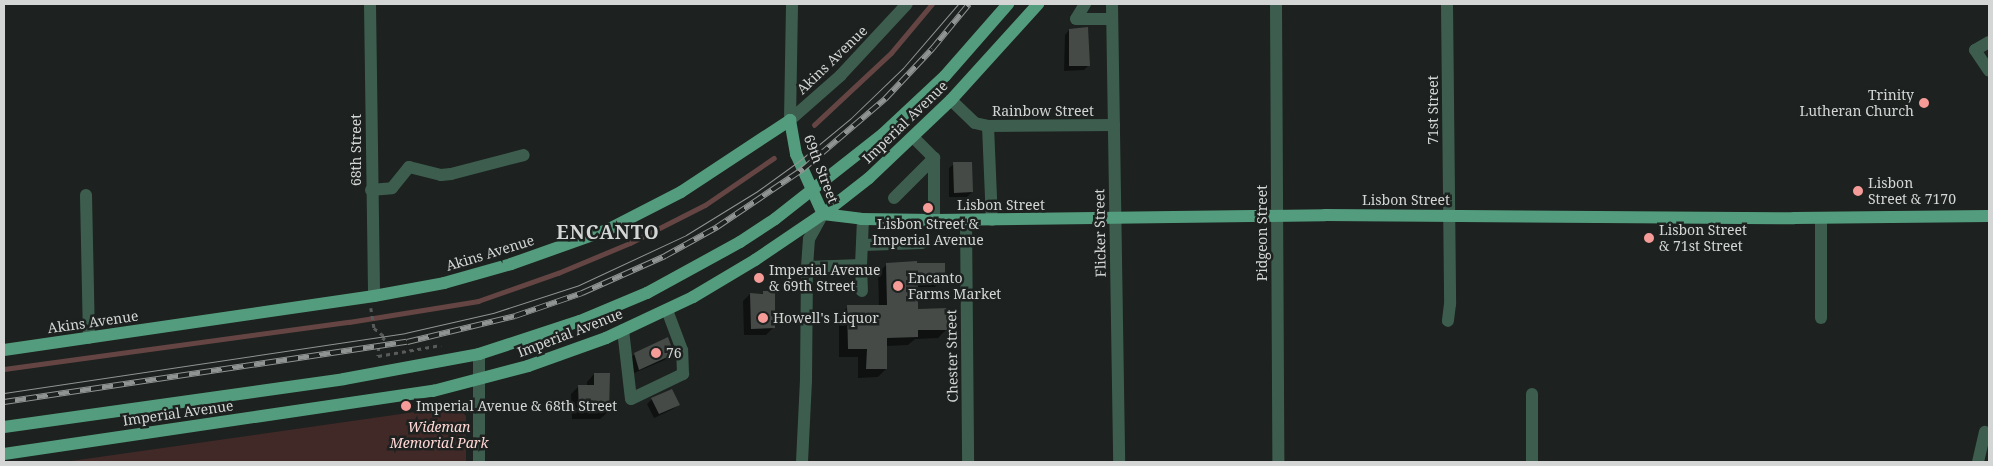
<!DOCTYPE html>
<html>
<head>
<meta charset="utf-8">
<style>
	body { margin:0 }
	#map { position:relative; width:1993px; height:466px; overflow:hidden; background:#1d211f; font-family:"Noto Serif",serif }
	div>[style] { position:absolute }
	.green>* { inset:0; background:#412928 }
	.shadow>* { inset:0; background:#0007 }
	.stream>* { height:4.5px; margin:-2.25px; padding:0 2.25px; transform-origin:2.25px; border-radius:2.25px; background:#644543 }
	.building>* { inset:0; background:#454a47 }
	.path>* { height:2.5px; margin-top:-1.25px; transform-origin:0; background:repeating-linear-gradient(90deg,#585b59 0 4px,transparent 0 8px) }
	.minor>* { height:12px; margin:-6px; padding:0 6px; transform-origin:6px; border-radius:6px; background:#3d5e4f }
	.major>* { height:12px; margin:-6px; padding:0 6px; transform-origin:6px; border-radius:6px; background:#539d7e }
	.tram>* { height:1px; margin:-0.5px; padding:0 0.5px; transform-origin:0.5px; border-radius:0.5px; background:#909492 }
	.rail>* { height:5.5px; margin-top:-2.75px; transform-origin:0; background:repeating-linear-gradient(90deg,#1d211f 0 11px,#909492 0 22px); box-sizing:border-box; border-block:1px solid #909492 }
	.dots>* { width:14px; height:14px; translate:-50% -50%; box-sizing:border-box; border:2px solid #1d211f; border-radius:50% }
	span { translate:-50% -50%; white-space:nowrap; text-align:center; line-height:1.15; -webkit-text-stroke:5px #1d211f; paint-order:stroke }
	.street-label { font-size:14px; color:#d3d6d4 }
	.poi-label { font-size:14px; color:#d3d6d4 }
	.right { translate:-100% -50%; text-align:right }
	.left { translate:0 -50%; text-align:left }
	.park-label { font-size:14px; color:#ffd7d5; font-style:italic }
	.district-label { font-size:19px; color:#d3d6d4; font-weight:700; letter-spacing:1px }
	.frame { position:absolute; inset:0; border:5px solid #d3d6d4; pointer-events:none }
</style>
</head>
<body>
<div id="map">
	<div class="green">
		<div style="clip-path:polygon(457px 406px,466px 416px,466px 462px,64px 462px)"></div>
	</div>
	<div class="shadow">
		<div style="clip-path:polygon(1069px 30px,1089px 65px,1084px 70px,1064px 71px,1065px 35px)"></div>
		<div style="clip-path:polygon(954px 164px,972px 192px,967px 197px,949px 197px,949px 168px)"></div>
		<div style="clip-path:polygon(887px 264px,944px 278px,935px 287px,916px 287px,917px 310px,946px 330px,938px 338px,915px 339px,908px 345px,886px 346px,886px 369px,878px 377px,858px 378px,858px 357px,839px 357px,839px 315px,848px 307px,879px 306px,878px 273px)"></div>
		<div style="clip-path:polygon(774px 293px,774px 327px,766px 335px,744px 335px,743px 301px,750px 294px)"></div>
		<div style="clip-path:polygon(635px 354px,672px 354px,667px 359px,634px 373px,630px 358px)"></div>
		<div style="clip-path:polygon(594px 374px,608px 412px,600px 419px,572px 419px,571px 394px,578px 387px,587px 386px,587px 382px)"></div>
		<div style="clip-path:polygon(652px 399px,678px 405px,673px 409px,654px 418px,647px 404px)"></div>
	</div>
	<div class="stream">
		<div style="left:814px;top:125px;width:105px;rotate:-43.1deg"></div>
		<div style="left:891px;top:53px;width:64px;rotate:-50.1deg"></div>
		<div style="left:4px;top:369px;width:348px;rotate:-7.8deg"></div>
		<div style="left:349px;top:322px;width:131px;rotate:-9.2deg"></div>
		<div style="left:478px;top:301px;width:85px;rotate:-19.3deg"></div>
		<div style="left:558px;top:273px;width:78px;rotate:-22.6deg"></div>
		<div style="left:630px;top:243px;width:84px;rotate:-26.9deg"></div>
		<div style="left:705px;top:205px;width:83px;rotate:-34.3deg"></div>
	</div>
	<div class="building">
		<div style="clip-path:polygon(1088px 27px,1090px 66px,1069px 66px,1069px 29px)"></div>
		<div style="clip-path:polygon(953px 162px,972px 162px,973px 192px,954px 193px)"></div>
		<div style="clip-path:polygon(917px 261px,917px 263px,945px 263px,945px 279px,918px 279px,918px 309px,948px 308px,947px 330px,918px 330px,918px 337px,887px 338px,887px 369px,866px 369px,867px 349px,848px 349px,847px 305px,887px 305px,886px 263px)"></div>
		<div style="clip-path:polygon(763px 291px,775px 291px,775px 328px,751px 329px,750px 293px,763px 294px)"></div>
		<div style="clip-path:polygon(668px 337px,674px 354px,639px 370px,634px 353px)"></div>
		<div style="clip-path:polygon(594px 373px,610px 373px,609px 412px,579px 412px,578px 385px,594px 385px)"></div>
		<div style="clip-path:polygon(672px 389px,680px 405px,659px 414px,651px 398px)"></div>
	</div>
	<div class="path">
		<div style="left:371px;top:308px;width:20px;rotate:81deg"></div>
		<div style="left:374px;top:328px;width:14px;rotate:39deg"></div>
		<div style="left:385px;top:337px;width:12px;rotate:121deg"></div>
		<div style="left:379px;top:347px;width:9px;rotate:96deg"></div>
		<div style="left:378px;top:356px;width:64px;rotate:-9.9deg"></div>
	</div>
	<div class="minor">
		<div style="left:370px;top:4px;width:292px;rotate:89.2deg"></div>
		<div style="left:1085px;top:4px;width:17px;rotate:121deg"></div>
		<div style="left:1076px;top:19px;width:36px"></div>
		<div style="left:1112px;top:4px;width:458px;rotate:89.1deg"></div>
		<div style="left:1276px;top:4px;width:458px;rotate:89.7deg"></div>
		<div style="left:1447px;top:4px;width:300px;rotate:89.4deg"></div>
		<div style="left:1450px;top:304px;width:17px;rotate:97deg"></div>
		<div style="left:1989px;top:42px;width:16px;rotate:150deg"></div>
		<div style="left:1975px;top:50px;width:25px;rotate:56deg"></div>
		<div style="left:951px;top:100px;width:33px;rotate:44deg"></div>
		<div style="left:975px;top:123px;width:13px;rotate:13deg"></div>
		<div style="left:988px;top:126px;width:126px;rotate:-0.5deg"></div>
		<div style="left:790px;top:120px;width:67px;rotate:-41.3deg"></div>
		<div style="left:840px;top:76px;width:98px;rotate:-47.1deg"></div>
		<div style="left:790px;top:120px;width:116px;rotate:-89deg"></div>
		<div style="left:988px;top:126px;width:94px;rotate:87.6deg"></div>
		<div style="left:913px;top:137px;width:30px;rotate:45deg"></div>
		<div style="left:934px;top:158px;width:62px;rotate:90deg"></div>
		<div style="left:371px;top:190px;width:21px;rotate:-5deg"></div>
		<div style="left:392px;top:188px;width:27px;rotate:-51deg"></div>
		<div style="left:409px;top:167px;width:33px;rotate:14deg"></div>
		<div style="left:441px;top:175px;width:10px;rotate:-6deg"></div>
		<div style="left:451px;top:174px;width:75px;rotate:-14.6deg"></div>
		<div style="left:86px;top:195px;width:143px;rotate:88.8deg"></div>
		<div style="left:894px;top:198px;width:57px;rotate:-45deg"></div>
		<div style="left:966px;top:220px;width:242px;rotate:89.5deg"></div>
		<div style="left:862px;top:245px;width:60px;rotate:-1.9deg"></div>
		<div style="left:861px;top:265px;width:26px;rotate:88deg"></div>
		<div style="left:807px;top:267px;width:54px;rotate:-2.1deg"></div>
		<div style="left:861px;top:265px;width:46px;rotate:-87.5deg"></div>
		<div style="left:1821px;top:318px;width:100px;rotate:-90deg"></div>
		<div style="left:623px;top:330px;width:69px;rotate:83.4deg"></div>
		<div style="left:631px;top:399px;width:58px;rotate:-25.7deg"></div>
		<div style="left:683px;top:374px;width:24px;rotate:-92deg"></div>
		<div style="left:682px;top:350px;width:43px;rotate:-110.6deg"></div>
		<div style="left:479px;top:354px;width:108px;rotate:90deg"></div>
		<div style="left:1532px;top:394px;width:68px;rotate:90deg"></div>
		<div style="left:802px;top:462px;width:81px;rotate:-87.2deg"></div>
		<div style="left:806px;top:381px;width:114px;rotate:-89.5deg"></div>
		<div style="left:807px;top:267px;width:28px;rotate:-86deg"></div>
		<div style="left:809px;top:239px;width:29px;rotate:-61deg"></div>
		<div style="left:1978px;top:462px;width:31px;rotate:-77deg"></div>
	</div>
	<div class="major">
		<div style="left:823px;top:214px;width:38px;rotate:7deg"></div>
		<div style="left:861px;top:219px;width:73px;rotate:0.8deg"></div>
		<div style="left:934px;top:220px;width:391px;rotate:-0.7deg"></div>
		<div style="left:1325px;top:215px;width:469px;rotate:0.4deg"></div>
		<div style="left:1794px;top:218px;width:195px;rotate:-0.6deg"></div>
		<div style="left:4px;top:350px;width:374px;rotate:-8.3deg"></div>
		<div style="left:374px;top:296px;width:71px;rotate:-10.5deg"></div>
		<div style="left:444px;top:283px;width:70px;rotate:-15.8deg"></div>
		<div style="left:511px;top:264px;width:102px;rotate:-19.5deg"></div>
		<div style="left:607px;top:230px;width:83px;rotate:-27.2deg"></div>
		<div style="left:681px;top:192px;width:131px;rotate:-33.4deg"></div>
		<div style="left:790px;top:120px;width:35px;rotate:80deg"></div>
		<div style="left:796px;top:154px;width:66px;rotate:65.8deg"></div>
		<div style="left:4px;top:427px;width:343px;rotate:-8deg"></div>
		<div style="left:344px;top:379px;width:137px;rotate:-10.5deg"></div>
		<div style="left:479px;top:354px;width:106px;rotate:-18.1deg"></div>
		<div style="left:580px;top:321px;width:73px;rotate:-22.7deg"></div>
		<div style="left:647px;top:293px;width:106px;rotate:-28.7deg"></div>
		<div style="left:740px;top:242px;width:42px;rotate:-33.3deg"></div>
		<div style="left:775px;top:219px;width:137px;rotate:-38.2deg"></div>
		<div style="left:883px;top:134px;width:85px;rotate:-43.1deg"></div>
		<div style="left:945px;top:76px;width:96px;rotate:-48.8deg"></div>
		<div style="left:4px;top:454px;width:434px;rotate:-8.4deg"></div>
		<div style="left:433px;top:391px;width:98px;rotate:-14.7deg"></div>
		<div style="left:528px;top:366px;width:83px;rotate:-19.7deg"></div>
		<div style="left:606px;top:338px;width:96px;rotate:-25.2deg"></div>
		<div style="left:693px;top:297px;width:72px;rotate:-30.8deg"></div>
		<div style="left:755px;top:260px;width:82px;rotate:-34.1deg"></div>
		<div style="left:823px;top:214px;width:58px;rotate:-38deg"></div>
		<div style="left:869px;top:178px;width:113px;rotate:-43.6deg"></div>
		<div style="left:951px;top:100px;width:130px;rotate:-47.8deg"></div>
	</div>
	<div class="tram">
		<div style="left:4px;top:393px;width:405px;rotate:-8.5deg"></div>
		<div style="left:405px;top:333px;width:90px;rotate:-12.8deg"></div>
		<div style="left:493px;top:313px;width:90px;rotate:-18deg"></div>
		<div style="left:579px;top:285px;width:118px;rotate:-25deg"></div>
		<div style="left:686px;top:235px;width:82px;rotate:-31.6deg"></div>
		<div style="left:756px;top:192px;width:53px;rotate:-35.8deg"></div>
		<div style="left:799px;top:161px;width:67px;rotate:-39.6deg"></div>
		<div style="left:851px;top:118px;width:72px;rotate:-43.9deg"></div>
		<div style="left:903px;top:68px;width:84px;rotate:-49.3deg"></div>
	</div>
	<div class="rail">
		<div style="left:4px;top:402px;width:407px;rotate:-8.5deg"></div>
		<div style="left:407px;top:342px;width:111px;rotate:-13.5deg"></div>
		<div style="left:515px;top:316px;width:71px;rotate:-18.9deg"></div>
		<div style="left:582px;top:293px;width:91px;rotate:-24deg"></div>
		<div style="left:665px;top:256px;width:60px;rotate:-29.1deg"></div>
		<div style="left:717px;top:227px;width:104px;rotate:-34deg"></div>
		<div style="left:803px;top:169px;width:108px;rotate:-40.5deg"></div>
		<div style="left:885px;top:99px;width:69px;rotate:-46.8deg"></div>
		<div style="left:932px;top:49px;width:58px;rotate:-50.6deg"></div>
	</div>
	<div class="dots">
		<div style="left:1924px;top:103px;background:#f59b98"></div>
		<div style="left:1858px;top:191px;background:#f59b98"></div>
		<div style="left:928px;top:208px;background:#f59b98"></div>
		<div style="left:1649px;top:238px;background:#f59b98"></div>
		<div style="left:759px;top:278px;background:#f59b98"></div>
		<div style="left:898px;top:286px;background:#f59b98"></div>
		<div style="left:763px;top:318px;background:#f59b98"></div>
		<div style="left:656px;top:353px;background:#f59b98"></div>
		<div style="left:406px;top:406px;background:#f59b98"></div>
	</div>
	<div class="street-label">
		<span style="left:832px;top:60px;rotate:-44deg">Akins Avenue</span>
		<span style="left:1433px;top:110px;rotate:-90deg">71st Street</span>
		<span style="left:1043px;top:111px">Rainbow Street</span>
		<span style="left:905px;top:122px;rotate:-44deg">Imperial Avenue</span>
		<span style="left:356px;top:150px;rotate:-90deg">68th Street</span>
		<span style="left:821px;top:169px;rotate:69deg">69th Street</span>
		<span style="left:1406px;top:200px">Lisbon Street</span>
		<span style="left:1001px;top:205px">Lisbon Street</span>
		<span style="left:1100px;top:233px;rotate:-91deg">Flicker Street</span>
		<span style="left:1262px;top:233px;rotate:-90deg">Pidgeon Street</span>
		<span style="left:490px;top:253px;rotate:-17deg">Akins Avenue</span>
		<span style="left:93px;top:322px;rotate:-8deg">Akins Avenue</span>
		<span style="left:570px;top:333px;rotate:-21deg">Imperial Avenue</span>
		<span style="left:952px;top:356px;rotate:-91deg">Chester Street</span>
		<span style="left:178px;top:413px;rotate:-8deg">Imperial Avenue</span>
	</div>
	<div class="poi-label">
		<span class="right" style="left:1914px;top:103px">Trinity<br>Lutheran Church</span>
		<span class="left" style="left:1868px;top:191px">Lisbon<br>Street &amp; 7170</span>
		<span style="left:928px;top:232px">Lisbon Street &amp;<br>Imperial Avenue</span>
		<span class="left" style="left:1659px;top:238px">Lisbon Street<br>&amp; 71st Street</span>
		<span class="left" style="left:769px;top:278px">Imperial Avenue<br>&amp; 69th Street</span>
		<span class="left" style="left:908px;top:286px">Encanto<br>Farms Market</span>
		<span class="left" style="left:773px;top:318px">Howell's Liquor</span>
		<span class="left" style="left:666px;top:353px">76</span>
		<span class="left" style="left:416px;top:406px">Imperial Avenue &amp; 68th Street</span>
	</div>
	<div class="park-label">
		<span style="left:439px;top:435px">Wideman<br>Memorial Park</span>
	</div>
	<div class="district-label">
		<span style="left:608px;top:233px">ENCANTO</span>
	</div>
	<div class="frame"></div>
</div>
</body>
</html>
